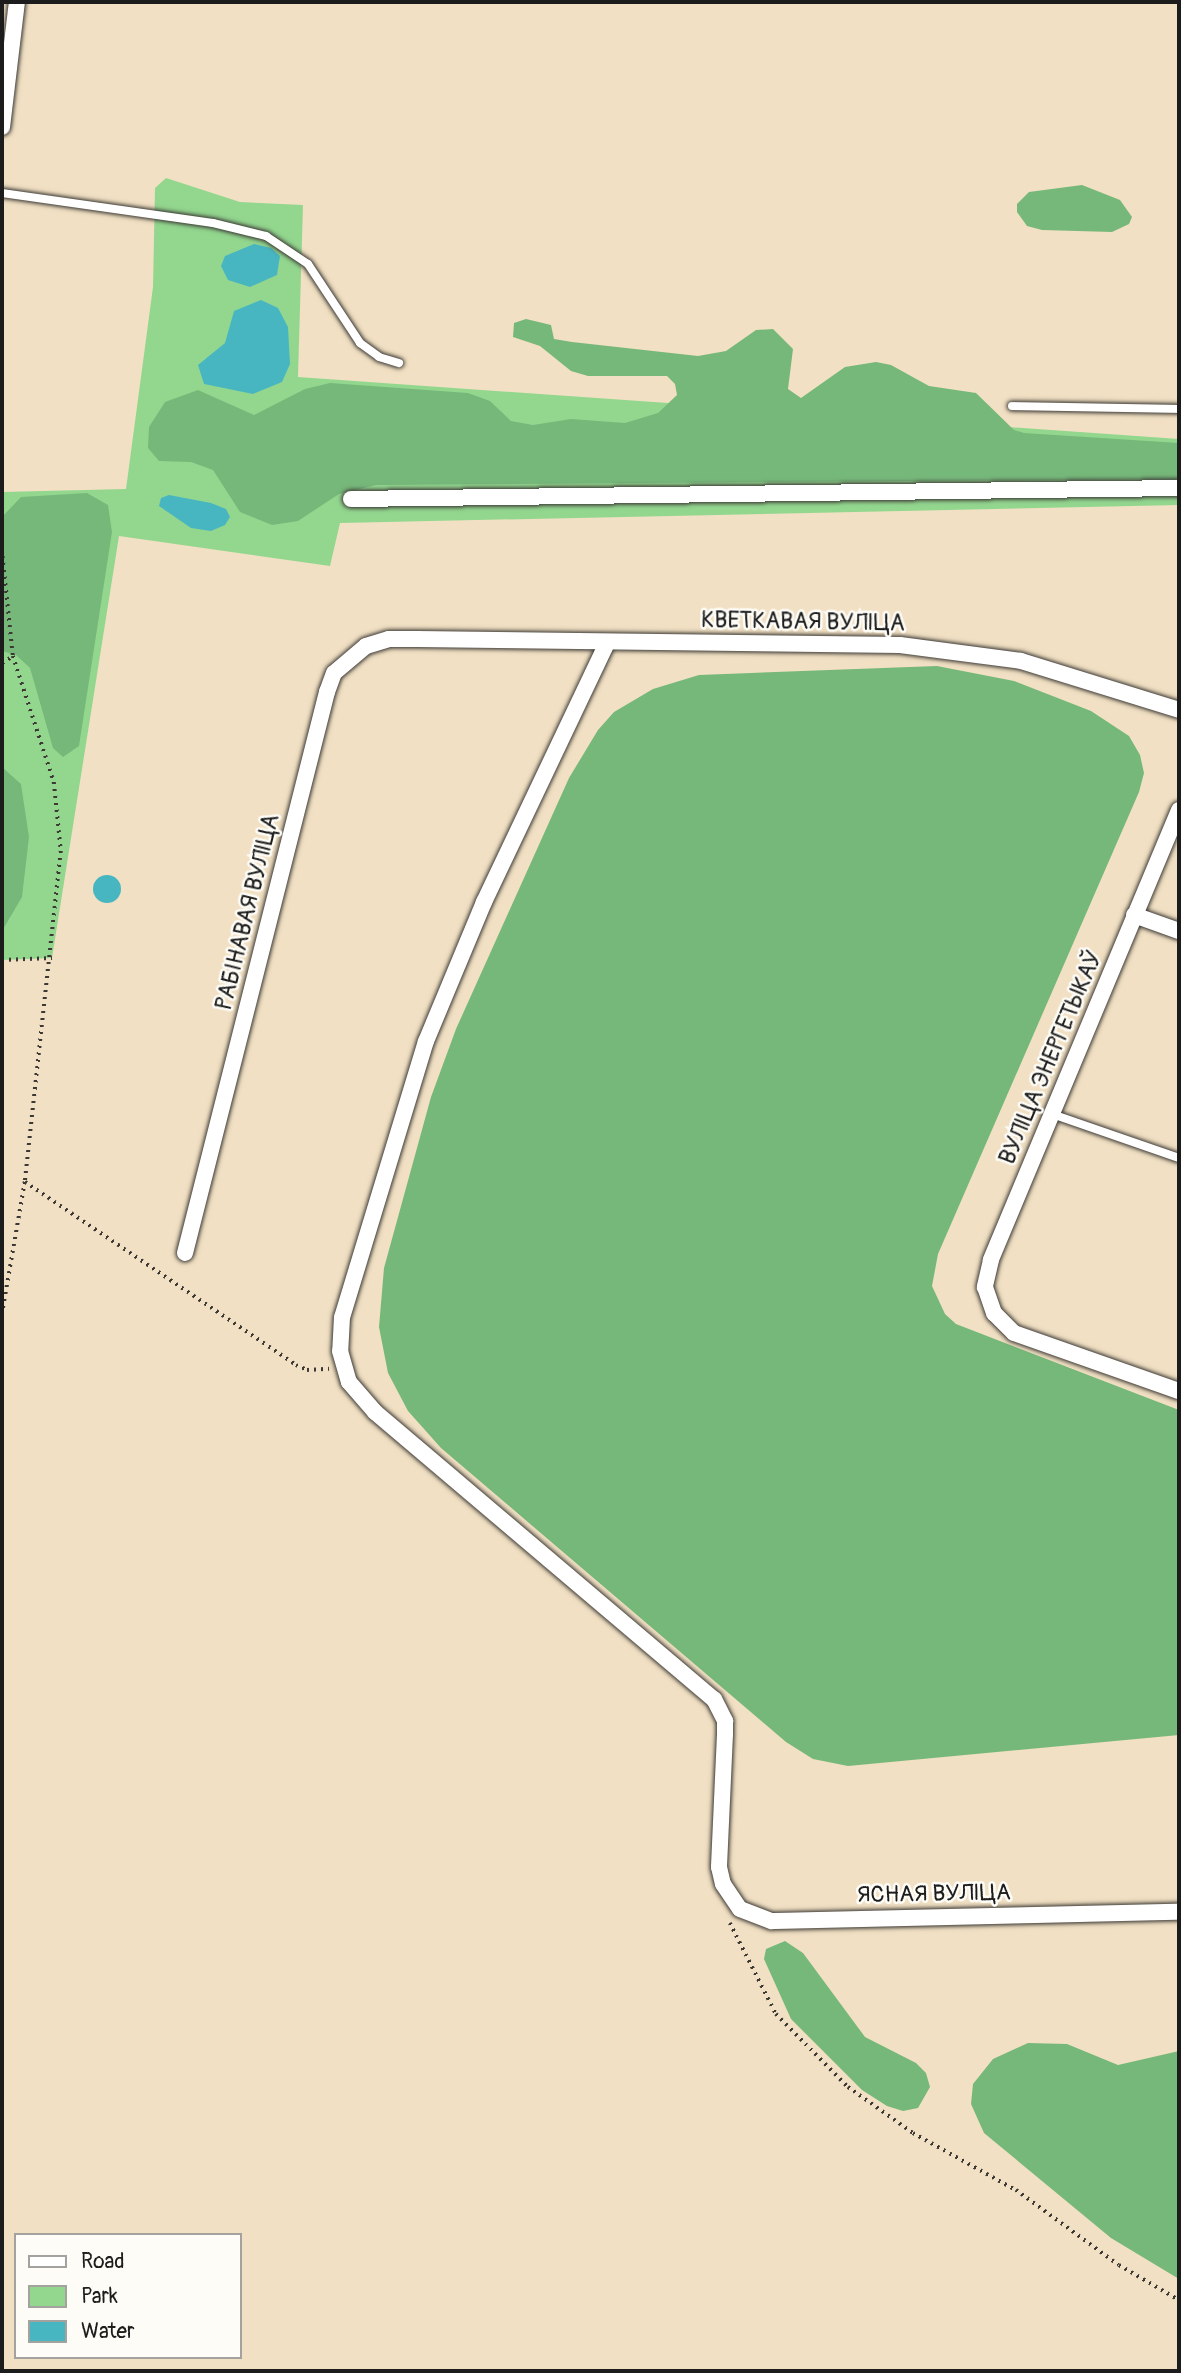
<!DOCTYPE html>
<html>
<head>
<meta charset="utf-8">
<style>
	body { margin:0 }
	#map { position:relative; width:1181px; height:2373px; overflow:hidden; background:#f1e0c3; font-family:Pangolin,sans-serif }
	div>[style] { position:absolute }
	.green>* { inset:0; background:#93d78f }
	.forest>* { inset:0; background:#76b87a }
	.water>* { inset:0; background:#48b6c1 }
	.round { border-radius:50% }
	.path>* { height:3.5px; margin-top:-1.75px; transform-origin:0; background:repeating-linear-gradient(90deg,#3c3935 0 2px,transparent 0 7px) }
	.roads { filter:drop-shadow(0 0 2px #3c3935) drop-shadow(0 0 2px #3c3935) }
	.lane>* { height:8px; margin:-4px; padding:0 4px; transform-origin:4px; border-radius:4px; background:#fff }
	.street>* { height:16px; margin:-8px; padding:0 8px; transform-origin:8px; border-radius:8px; background:#fff }
	span { translate:-50% -50%; white-space:nowrap; text-align:center; line-height:1.15; -webkit-text-stroke:5px #fdfcf7; paint-order:stroke }
	.street-label { font-size:23px; color:#1c1c1c }
	.frame { position:absolute; inset:0; border:4px solid #1c1c1c; pointer-events:none }
	.legend { position:absolute; left:14px; top:2233px; width:228px; height:126px; box-sizing:border-box; background:#fdfcf7; border:2px solid #a3a29f; margin:0; padding:9px 12px; list-style:none; font-size:21px; color:#1c1c1c }
	.legend li { display:flex; align-items:center; gap:14px; height:35px }
	.legend b { width:35px; border:2px solid #a3a29f }
</style>
</head>
<body>
<div id="map">
	<div class="green">
		<div style="clip-path:polygon(166px 178px,240px 202px,303px 205px,298px 377px,1179px 439px,1179px 505px,340px 523px,330px 566px,119px 536px,52px 958px,2px 960px,2px 492px,126px 489px,153px 287px,155px 188px)"></div>
	</div>
	<div class="forest">
		<div style="clip-path:polygon(1082px 185px,1120px 200px,1132px 217px,1129px 224px,1112px 232px,1042px 230px,1027px 226px,1017px 212px,1017px 204px,1029px 192px)"></div>
		<div style="clip-path:polygon(526px 319px,551px 325px,554px 339px,572px 342px,698px 356px,726px 351px,756px 330px,773px 329px,793px 349px,788px 389px,801px 398px,845px 367px,876px 362px,891px 365px,929px 386px,976px 393px,1014px 430px,1024px 433px,1179px 443px,1179px 479px,376px 485px,339px 494px,298px 521px,272px 525px,240px 512px,213px 470px,191px 462px,159px 461px,148px 448px,149px 427px,165px 402px,198px 390px,254px 415px,305px 389px,330px 383px,468px 393px,490px 401px,511px 421px,533px 425px,571px 419px,625px 423px,658px 413px,677px 395px,675px 384px,667px 376px,588px 376px,571px 371px,540px 346px,513px 337px,514px 323px)"></div>
		<div style="clip-path:polygon(87px 493px,108px 505px,112px 532px,79px 746px,63px 757px,53px 748px,30px 668px,16px 655px,2px 651px,2px 517px,21px 497px)"></div>
		<div style="clip-path:polygon(937px 666px,1014px 681px,1091px 711px,1129px 736px,1140px 755px,1144px 773px,1139px 792px,938px 1254px,932px 1286px,945px 1314px,956px 1324px,1179px 1410px,1179px 1735px,848px 1766px,813px 1759px,786px 1742px,441px 1448px,408px 1411px,388px 1373px,379px 1327px,384px 1268px,431px 1097px,456px 1029px,569px 778px,598px 730px,614px 712px,653px 689px,699px 675px)"></div>
		<div style="clip-path:polygon(2px 767px,21px 784px,29px 837px,22px 897px,2px 931px)"></div>
		<div style="clip-path:polygon(785px 1941px,803px 1953px,865px 2037px,916px 2063px,926px 2073px,930px 2087px,918px 2108px,903px 2111px,887px 2106px,862px 2090px,791px 2019px,764px 1959px,766px 1949px)"></div>
		<div style="clip-path:polygon(1028px 2043px,1067px 2044px,1118px 2065px,1179px 2051px,1179px 2279px,1111px 2238px,984px 2133px,971px 2104px,973px 2084px,993px 2059px)"></div>
	</div>
	<div class="water">
		<div style="clip-path:polygon(254px 244px,271px 248px,280px 256px,277px 275px,250px 287px,228px 280px,221px 266px,225px 256px)"></div>
		<div style="clip-path:polygon(261px 300px,278px 308px,288px 327px,290px 364px,282px 382px,253px 394px,204px 384px,198px 365px,225px 343px,234px 311px)"></div>
		<div style="clip-path:polygon(169px 495px,211px 503px,226px 509px,230px 517px,225px 525px,211px 531px,191px 528px,159px 506px,161px 498px)"></div>
		<div class="round" style="left:93px;top:875px;width:28px;height:28px"></div>
	</div>
	<div class="path">
		<div style="left:2px;top:549px;width:108px;rotate:84.1deg"></div>
		<div style="left:13px;top:656px;width:133px;rotate:72deg"></div>
		<div style="left:54px;top:782px;width:69px;rotate:84.2deg"></div>
		<div style="left:61px;top:851px;width:333px;rotate:96.2deg"></div>
		<div style="left:25px;top:1182px;width:135px;rotate:99.8deg"></div>
		<div style="left:2px;top:663px;width:13px;rotate:-32deg"></div>
		<div style="left:2px;top:960px;width:50px;rotate:-2.3deg"></div>
		<div style="left:25px;top:1182px;width:327px;rotate:34deg"></div>
		<div style="left:296px;top:1365px;width:12px;rotate:24deg"></div>
		<div style="left:307px;top:1370px;width:22px;rotate:-3deg"></div>
		<div style="left:730px;top:1923px;width:102px;rotate:63.2deg"></div>
		<div style="left:776px;top:2014px;width:103px;rotate:45.4deg"></div>
		<div style="left:848px;top:2087px;width:80px;rotate:35.3deg"></div>
		<div style="left:913px;top:2133px;width:118px;rotate:29deg"></div>
		<div style="left:1016px;top:2190px;width:127px;rotate:36.1deg"></div>
		<div style="left:1119px;top:2265px;width:69px;rotate:30.3deg"></div>
	</div>
	<div class="roads">
		<div class="lane">
			<div style="left:2px;top:193px;width:213px;rotate:8.1deg"></div>
			<div style="left:213px;top:223px;width:55px;rotate:13.8deg"></div>
			<div style="left:266px;top:236px;width:50px;rotate:33.7deg"></div>
			<div style="left:308px;top:264px;width:95px;rotate:56.6deg"></div>
			<div style="left:360px;top:343px;width:24px;rotate:36deg"></div>
			<div style="left:379px;top:357px;width:21px;rotate:17deg"></div>
			<div style="left:1012px;top:406px;width:167px;rotate:1deg"></div>
			<div style="left:1052px;top:1114px;width:134px;rotate:19.1deg"></div>
		</div>
		<div class="street">
			<div style="left:2px;top:127px;width:126px;rotate:-83.2deg"></div>
			<div style="left:351px;top:499px;width:828px;rotate:-0.76deg"></div>
			<div style="left:607px;top:643px;width:287px;rotate:115.4deg"></div>
			<div style="left:484px;top:902px;width:151px;rotate:112.6deg"></div>
			<div style="left:426px;top:1041px;width:288px;rotate:106.9deg"></div>
			<div style="left:342px;top:1317px;width:34px;rotate:93deg"></div>
			<div style="left:340px;top:1351px;width:32px;rotate:74deg"></div>
			<div style="left:349px;top:1382px;width:40px;rotate:49deg"></div>
			<div style="left:375px;top:1412px;width:444px;rotate:40.3deg"></div>
			<div style="left:714px;top:1699px;width:25px;rotate:63deg"></div>
			<div style="left:725px;top:1721px;width:13px;rotate:90deg"></div>
			<div style="left:725px;top:1734px;width:133px;rotate:92.6deg"></div>
			<div style="left:719px;top:1867px;width:17px;rotate:77deg"></div>
			<div style="left:723px;top:1884px;width:30px;rotate:56deg"></div>
			<div style="left:740px;top:1909px;width:34px;rotate:21deg"></div>
			<div style="left:772px;top:1921px;width:407px;rotate:-1.3deg"></div>
			<div style="left:1179px;top:810px;width:488px;rotate:112.7deg"></div>
			<div style="left:991px;top:1260px;width:28px;rotate:103deg"></div>
			<div style="left:985px;top:1287px;width:28px;rotate:71deg"></div>
			<div style="left:994px;top:1313px;width:28px;rotate:45deg"></div>
			<div style="left:1014px;top:1333px;width:175px;rotate:19.4deg"></div>
			<div style="left:1134px;top:915px;width:48px;rotate:19.6deg"></div>
			<div style="left:185px;top:1253px;width:579px;rotate:-75.8deg"></div>
			<div style="left:327px;top:692px;width:20px;rotate:-70deg"></div>
			<div style="left:334px;top:673px;width:42px;rotate:-40.2deg"></div>
			<div style="left:366px;top:646px;width:24px;rotate:-17deg"></div>
			<div style="left:389px;top:639px;width:28px"></div>
			<div style="left:417px;top:639px;width:483px;rotate:0.7deg"></div>
			<div style="left:900px;top:645px;width:122px;rotate:7.5deg"></div>
			<div style="left:1021px;top:661px;width:165px;rotate:17.2deg"></div>
		</div>
	</div>
	<div class="street-label">
		<span style="left:803px;top:622px;rotate:1deg">КВЕТКАВАЯ ВУЛІЦА</span>
		<span style="left:248px;top:912px;rotate:-76deg">РАБІНАВАЯ ВУЛІЦА</span>
		<span style="left:1051px;top:1058px;rotate:-67deg">ВУЛІЦА ЭНЕРГЕТЫКАЎ</span>
		<span style="left:934px;top:1894px;rotate:-1deg">ЯСНАЯ ВУЛІЦА</span>
	</div>
	<div class="frame"></div>
	<ul class="legend">
	<li><b style="height:9px;background:#fff"></b>Road</li>
	<li><b style="height:19px;background:#93d78f"></b>Park</li>
	<li><b style="height:19px;background:#48b6c1"></b>Water</li>
	</ul>
</div>
</body>
</html>
